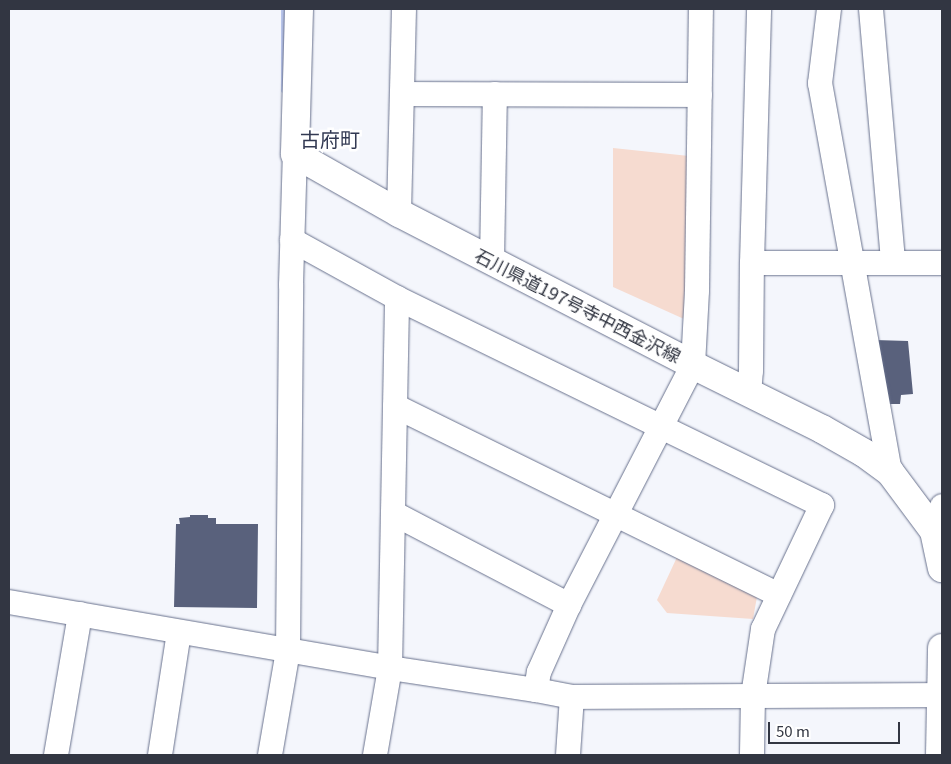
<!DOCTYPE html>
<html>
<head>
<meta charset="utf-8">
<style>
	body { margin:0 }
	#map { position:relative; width:951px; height:764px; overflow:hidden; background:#f4f6fc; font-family:Georgia,"Noto Sans JP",serif }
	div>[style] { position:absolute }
	.green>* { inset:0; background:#f6dbd0 }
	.stream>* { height:5px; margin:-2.5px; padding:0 2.5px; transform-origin:2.5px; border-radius:2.5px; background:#bac6ec }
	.building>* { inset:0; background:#59617c }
	.roads { filter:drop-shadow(0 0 1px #68718d) drop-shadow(0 0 1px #68718d) }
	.minor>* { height:24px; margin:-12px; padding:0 12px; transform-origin:12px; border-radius:12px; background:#fff }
	.major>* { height:28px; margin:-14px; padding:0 14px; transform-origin:14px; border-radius:14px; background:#fff }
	span { translate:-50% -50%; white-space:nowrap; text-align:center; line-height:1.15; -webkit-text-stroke:5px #fff; paint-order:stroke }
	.street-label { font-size:18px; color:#323642 }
	.quarter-label { font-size:20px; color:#323952 }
	.frame { position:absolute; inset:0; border:10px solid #323642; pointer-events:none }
	.scale { position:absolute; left:768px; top:722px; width:132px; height:22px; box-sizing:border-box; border:2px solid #323642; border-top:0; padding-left:6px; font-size:15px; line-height:18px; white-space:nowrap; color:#323642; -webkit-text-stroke:4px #fff; paint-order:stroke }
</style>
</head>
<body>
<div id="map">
	<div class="green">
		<div style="clip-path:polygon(613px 148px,689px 156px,684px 319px,613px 287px)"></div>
		<div style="clip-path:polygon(678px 555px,760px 580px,753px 619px,667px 613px,657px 600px)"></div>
	</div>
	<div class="stream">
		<div style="left:283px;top:9px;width:81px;rotate:90deg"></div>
	</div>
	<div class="building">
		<div style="clip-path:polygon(875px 340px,908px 341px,913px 394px,901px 395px,900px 404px,884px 404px)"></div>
		<div style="clip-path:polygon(190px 515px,208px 515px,208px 518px,216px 518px,216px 524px,258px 524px,257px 608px,174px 607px,176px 524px,180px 524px,179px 518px,190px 517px)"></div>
	</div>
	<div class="roads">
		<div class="minor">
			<div style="left:829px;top:9px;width:75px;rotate:96.9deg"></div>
			<div style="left:820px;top:83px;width:395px;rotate:79.8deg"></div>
			<div style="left:871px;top:9px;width:255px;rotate:85deg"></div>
			<div style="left:403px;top:94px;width:297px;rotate:0.2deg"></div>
			<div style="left:399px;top:213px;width:204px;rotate:-88.6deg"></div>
			<div style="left:292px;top:240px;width:120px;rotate:28.9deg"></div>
			<div style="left:397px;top:298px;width:473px;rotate:26deg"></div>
			<div style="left:822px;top:505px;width:137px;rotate:115.4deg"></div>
			<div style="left:763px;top:629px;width:68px;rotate:98.5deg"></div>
			<div style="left:753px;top:696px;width:59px;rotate:91deg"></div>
			<div style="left:492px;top:261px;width:167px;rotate:-89deg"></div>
			<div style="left:752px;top:263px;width:190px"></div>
			<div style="left:749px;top:393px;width:22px;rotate:-85deg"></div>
			<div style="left:751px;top:371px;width:108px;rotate:-89.5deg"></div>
			<div style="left:752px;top:263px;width:254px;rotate:-88.4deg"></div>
			<div style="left:395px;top:406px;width:428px;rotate:26.2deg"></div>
			<div style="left:393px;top:513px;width:199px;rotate:27.6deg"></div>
			<div style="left:934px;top:531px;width:26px;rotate:-72deg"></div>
			<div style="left:9px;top:602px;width:387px;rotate:9.8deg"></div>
			<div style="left:390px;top:668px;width:148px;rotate:8.6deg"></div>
			<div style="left:536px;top:690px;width:18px;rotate:-81deg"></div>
			<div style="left:539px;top:672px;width:73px;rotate:-65.9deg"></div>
			<div style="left:569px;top:605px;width:270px;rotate:-62.7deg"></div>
			<div style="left:693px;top:365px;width:75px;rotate:-86.9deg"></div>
			<div style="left:697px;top:290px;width:281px;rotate:-89.2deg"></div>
			<div style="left:536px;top:690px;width:37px;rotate:11deg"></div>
			<div style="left:572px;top:697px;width:368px;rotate:-0.3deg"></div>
			<div style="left:56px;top:755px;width:143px;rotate:-80.3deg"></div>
			<div style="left:160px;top:755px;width:124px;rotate:-81.2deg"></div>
			<div style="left:270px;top:755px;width:106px;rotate:-80.2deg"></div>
			<div style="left:288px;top:651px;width:366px;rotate:-89.5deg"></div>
			<div style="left:291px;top:285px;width:131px;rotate:-88.3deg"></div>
			<div style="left:375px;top:755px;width:88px;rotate:-80.2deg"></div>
			<div style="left:390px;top:668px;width:370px;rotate:-88.9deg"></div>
			<div style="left:568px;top:755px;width:58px;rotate:-86.1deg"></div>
		</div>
		<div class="major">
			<div style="left:299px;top:9px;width:145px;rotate:91.6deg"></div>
			<div style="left:295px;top:154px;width:120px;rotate:29.6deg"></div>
			<div style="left:399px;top:213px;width:331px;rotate:27.3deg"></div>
			<div style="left:693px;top:365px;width:144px;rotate:26.4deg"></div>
			<div style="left:822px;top:429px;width:48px;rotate:29.7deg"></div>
			<div style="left:864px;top:453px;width:32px;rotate:36deg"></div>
			<div style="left:890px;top:472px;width:74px;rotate:53.3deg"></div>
			<div style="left:934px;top:531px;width:38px;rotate:78deg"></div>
			<div style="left:940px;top:755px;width:107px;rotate:-88.9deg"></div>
		</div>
	</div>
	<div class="street-label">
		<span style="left:578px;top:305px;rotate:27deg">石川県道197号寺中西金沢線</span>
	</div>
	<div class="quarter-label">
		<span style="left:330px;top:138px">古府町</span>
	</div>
	<div class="frame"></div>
	<div class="scale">50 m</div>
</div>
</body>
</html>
